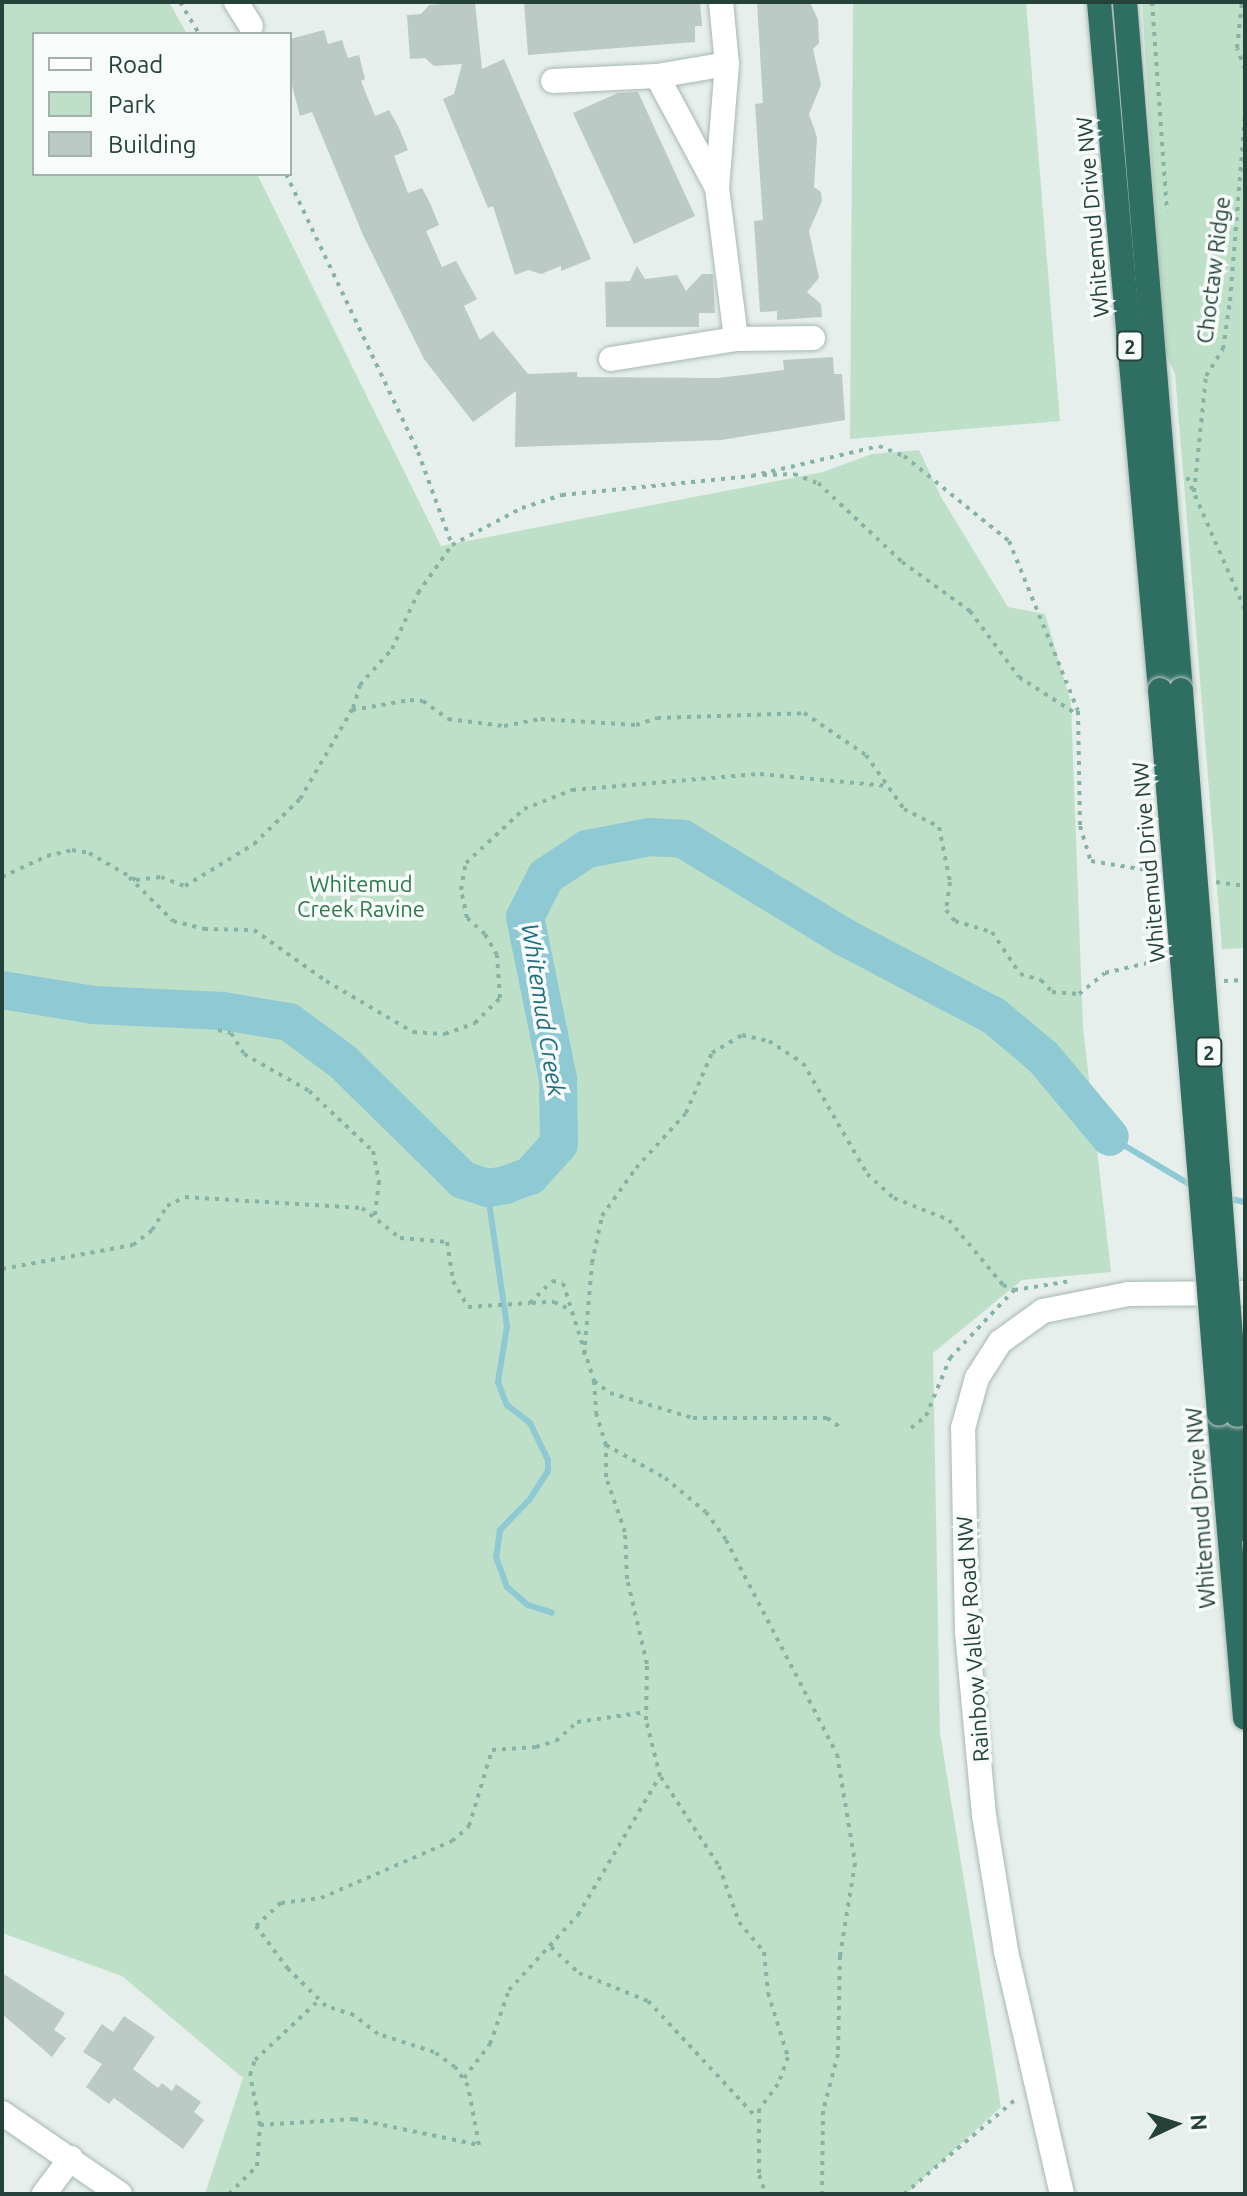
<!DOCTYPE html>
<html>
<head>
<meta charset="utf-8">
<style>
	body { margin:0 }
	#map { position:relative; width:1247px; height:2196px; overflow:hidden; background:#e6efeb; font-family:Ubuntu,sans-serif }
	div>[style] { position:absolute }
	.green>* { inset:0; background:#bfe0c8 }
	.stream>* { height:6px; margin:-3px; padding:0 3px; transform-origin:3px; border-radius:3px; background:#8ec9d4 }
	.river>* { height:38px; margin:-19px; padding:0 19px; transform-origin:19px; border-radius:19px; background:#8ec9d4 }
	.building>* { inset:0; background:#bbcac4 }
	.path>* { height:4px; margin-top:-2px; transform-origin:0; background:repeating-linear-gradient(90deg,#86b3a5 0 4px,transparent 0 10px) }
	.roads { filter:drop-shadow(0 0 2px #a8b8b2) drop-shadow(0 0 2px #a8b8b2) }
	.minor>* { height:24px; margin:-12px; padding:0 12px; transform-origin:12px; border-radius:12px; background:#fff }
	.highway>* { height:24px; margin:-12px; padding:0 12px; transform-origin:12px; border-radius:12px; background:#2f6f62 }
	.bridges { filter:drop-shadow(0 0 2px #c2cac8) drop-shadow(0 0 2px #c2cac8) }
	.highway-bridge>* { height:24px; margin:-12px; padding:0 12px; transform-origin:12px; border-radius:12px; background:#2f6f62 }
	span { translate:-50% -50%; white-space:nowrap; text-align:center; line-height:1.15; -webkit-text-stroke:7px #f7fbf9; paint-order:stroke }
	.shield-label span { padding:2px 6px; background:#f7fbf9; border:2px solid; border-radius:6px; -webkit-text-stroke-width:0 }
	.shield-label { font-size:20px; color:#24423a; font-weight:700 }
	.street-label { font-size:22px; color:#24423a }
	.park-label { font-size:22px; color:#2d7a4b }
	.water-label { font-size:24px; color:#1c6f80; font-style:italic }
	.frame { position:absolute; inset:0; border:4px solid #24423a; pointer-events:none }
	.legend { position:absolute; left:32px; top:32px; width:260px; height:144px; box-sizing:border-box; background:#f7fbf9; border:2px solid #a3b1ad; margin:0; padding:10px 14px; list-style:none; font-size:24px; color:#24423a }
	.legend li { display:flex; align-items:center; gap:16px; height:40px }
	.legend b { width:40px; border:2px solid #a3b1ad }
	.north { position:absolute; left:1135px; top:2084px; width:80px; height:80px; -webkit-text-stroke:6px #f7fbf9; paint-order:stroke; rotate:86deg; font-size:22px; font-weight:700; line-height:32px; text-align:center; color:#24423a }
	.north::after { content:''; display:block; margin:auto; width:28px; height:36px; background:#24423a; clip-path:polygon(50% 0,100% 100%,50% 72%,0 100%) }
</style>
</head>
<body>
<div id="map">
	<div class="green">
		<div style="clip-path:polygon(2px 2px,169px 2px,187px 34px,34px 34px,34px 174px,257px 174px,441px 546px,823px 472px,872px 454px,919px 450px,941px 497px,1008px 607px,1045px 614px,1071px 703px,1083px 1027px,1111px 1272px,1022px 1280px,933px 1353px,940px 1733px,1001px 2107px,906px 2194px,205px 2194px,243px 2078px,122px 1976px,2px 1933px)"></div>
		<div style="clip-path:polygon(853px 2px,1026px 2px,1060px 421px,850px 439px)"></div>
		<div style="clip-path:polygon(1142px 2px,1245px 2px,1245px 948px,1222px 949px,1175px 374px,1163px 348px)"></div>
	</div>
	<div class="stream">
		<div style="left:1110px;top:1137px;width:100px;rotate:30.7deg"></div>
		<div style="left:487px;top:1188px;width:139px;rotate:81.8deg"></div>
		<div style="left:507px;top:1326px;width:57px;rotate:99.1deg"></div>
		<div style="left:498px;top:1382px;width:25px;rotate:69deg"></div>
		<div style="left:507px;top:1405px;width:29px;rotate:38deg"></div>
		<div style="left:530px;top:1423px;width:41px;rotate:64.1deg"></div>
		<div style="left:548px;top:1460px;width:11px;rotate:90deg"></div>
		<div style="left:548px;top:1471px;width:35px;rotate:123deg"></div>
		<div style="left:529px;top:1500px;width:42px;rotate:134deg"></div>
		<div style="left:500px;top:1530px;width:27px;rotate:98deg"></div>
		<div style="left:496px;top:1557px;width:32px;rotate:70deg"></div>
		<div style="left:507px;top:1587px;width:28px;rotate:41deg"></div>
		<div style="left:528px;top:1605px;width:25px;rotate:18deg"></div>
		<div style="left:1226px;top:1198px;width:19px;rotate:12deg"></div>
	</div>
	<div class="river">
		<div style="left:2px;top:990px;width:93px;rotate:9.3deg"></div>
		<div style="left:94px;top:1005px;width:129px;rotate:2.7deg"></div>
		<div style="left:223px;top:1011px;width:67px;rotate:9.5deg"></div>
		<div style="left:289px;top:1022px;width:67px;rotate:36.5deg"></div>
		<div style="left:343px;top:1062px;width:168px;rotate:44.5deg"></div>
		<div style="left:463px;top:1180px;width:25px;rotate:18deg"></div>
		<div style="left:487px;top:1188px;width:18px;rotate:-9deg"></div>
		<div style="left:505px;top:1185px;width:27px;rotate:-20deg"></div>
		<div style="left:530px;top:1176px;width:43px;rotate:-47.8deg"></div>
		<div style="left:559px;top:1144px;width:65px;rotate:-90.9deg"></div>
		<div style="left:558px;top:1079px;width:165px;rotate:-101.5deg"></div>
		<div style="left:525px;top:917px;width:46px;rotate:-62.9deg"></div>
		<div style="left:546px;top:876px;width:49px;rotate:-33.4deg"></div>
		<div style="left:587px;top:849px;width:64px;rotate:-10.8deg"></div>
		<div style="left:650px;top:837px;width:33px;rotate:3deg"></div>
		<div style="left:683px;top:839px;width:188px;rotate:31.3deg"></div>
		<div style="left:844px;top:937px;width:170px;rotate:27.8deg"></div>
		<div style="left:994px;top:1016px;width:64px;rotate:39.9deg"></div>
		<div style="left:1043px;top:1057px;width:104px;rotate:50.1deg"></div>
	</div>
	<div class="building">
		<div style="clip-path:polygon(475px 2px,482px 69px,504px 59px,591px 259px,561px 271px,561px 266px,541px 274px,528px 270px,515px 275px,493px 206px,488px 208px,443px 99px,454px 94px,462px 64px,434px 66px,425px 58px,410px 59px,407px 15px,421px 14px,429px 5px)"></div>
		<div style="clip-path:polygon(524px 2px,700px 2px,702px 26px,695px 26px,695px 42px,528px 55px)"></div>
		<div style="clip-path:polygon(757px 2px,810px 2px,818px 20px,819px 43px,813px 49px,821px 85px,809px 114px,817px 137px,814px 187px,821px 192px,822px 201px,809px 231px,819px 278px,807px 292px,821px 304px,822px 317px,777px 320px,777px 311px,760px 312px,754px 221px,763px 220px,755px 104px,763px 103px)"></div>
		<div style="clip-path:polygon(324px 30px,328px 44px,342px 40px,348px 58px,359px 55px,365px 79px,361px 81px,375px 116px,389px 110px,399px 128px,408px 150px,394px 156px,408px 193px,422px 188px,430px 203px,439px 225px,426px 231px,442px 267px,456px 261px,477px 299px,464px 306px,480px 340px,493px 331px,528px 374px,577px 372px,577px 377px,718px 378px,784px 370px,783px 360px,833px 357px,834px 374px,842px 374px,845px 420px,721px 440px,515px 447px,516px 391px,473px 422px,424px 359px,363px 235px,312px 112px,300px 116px,290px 78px,290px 39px)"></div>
		<div style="clip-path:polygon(638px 92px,695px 216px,634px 244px,573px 113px,618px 93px)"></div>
		<div style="clip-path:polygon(637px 266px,645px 279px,677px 275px,686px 291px,702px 274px,713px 274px,715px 313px,699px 313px,699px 327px,606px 327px,605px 282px,630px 281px)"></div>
		<div style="clip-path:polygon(2px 1973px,65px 2013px,54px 2030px,66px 2038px,52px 2057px,2px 2014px)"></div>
		<div style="clip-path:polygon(124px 2016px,155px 2037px,133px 2069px,158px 2088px,162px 2083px,172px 2091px,176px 2084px,201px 2102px,194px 2112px,204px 2120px,183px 2149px,114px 2098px,109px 2104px,86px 2087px,102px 2064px,83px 2052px,102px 2024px,113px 2032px)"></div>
	</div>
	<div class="path">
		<div style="left:180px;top:2px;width:37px;rotate:59deg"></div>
		<div style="left:1152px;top:2px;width:210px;rotate:85.9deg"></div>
		<div style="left:286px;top:174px;width:308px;rotate:64.6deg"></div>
		<div style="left:418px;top:452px;width:99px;rotate:69.9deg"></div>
		<div style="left:452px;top:545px;width:79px;rotate:-27.9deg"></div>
		<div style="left:522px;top:508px;width:42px;rotate:-18deg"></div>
		<div style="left:562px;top:495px;width:191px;rotate:-5.7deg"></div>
		<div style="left:752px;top:476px;width:130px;rotate:-13.3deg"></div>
		<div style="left:879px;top:446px;width:27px;rotate:22deg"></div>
		<div style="left:904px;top:456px;width:135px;rotate:39deg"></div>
		<div style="left:1009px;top:541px;width:183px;rotate:67.9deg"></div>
		<div style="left:1078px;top:711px;width:115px;rotate:89deg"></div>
		<div style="left:1080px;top:826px;width:37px;rotate:73deg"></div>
		<div style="left:1091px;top:861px;width:62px;rotate:9.3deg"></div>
		<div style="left:763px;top:475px;width:31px;rotate:-2deg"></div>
		<div style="left:794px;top:474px;width:26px;rotate:21deg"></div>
		<div style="left:818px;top:483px;width:115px;rotate:43.2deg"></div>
		<div style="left:902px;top:562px;width:84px;rotate:35.8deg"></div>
		<div style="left:970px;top:611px;width:82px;rotate:53.4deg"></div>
		<div style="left:1019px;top:677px;width:70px;rotate:32.8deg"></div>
		<div style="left:1187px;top:477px;width:145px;rotate:66.4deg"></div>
		<div style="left:1194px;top:492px;width:117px;rotate:-84.1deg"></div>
		<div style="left:1206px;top:376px;width:32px;rotate:-58deg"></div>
		<div style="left:1223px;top:349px;width:49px;rotate:-81.7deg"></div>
		<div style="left:1230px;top:301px;width:187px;rotate:-85.4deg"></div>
		<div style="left:1245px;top:115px;width:46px;rotate:-90deg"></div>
		<div style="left:1245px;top:69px;width:22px;rotate:-111deg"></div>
		<div style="left:1237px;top:48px;width:46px;rotate:-83.8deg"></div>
		<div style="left:352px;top:710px;width:59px;rotate:-9.8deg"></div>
		<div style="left:410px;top:700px;width:13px;rotate:4deg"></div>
		<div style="left:423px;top:701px;width:31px;rotate:36deg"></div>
		<div style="left:448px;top:719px;width:56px;rotate:7.1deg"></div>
		<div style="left:504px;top:726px;width:38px;rotate:-11deg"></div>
		<div style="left:541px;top:719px;width:95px;rotate:3.6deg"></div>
		<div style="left:636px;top:725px;width:22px;rotate:-18deg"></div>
		<div style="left:657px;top:718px;width:147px;rotate:-1.9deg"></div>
		<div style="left:804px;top:713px;width:75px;rotate:34.1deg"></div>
		<div style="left:866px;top:755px;width:66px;rotate:54.9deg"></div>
		<div style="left:904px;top:809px;width:39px;rotate:27deg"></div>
		<div style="left:939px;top:827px;width:56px;rotate:78.7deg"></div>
		<div style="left:950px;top:882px;width:28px;rotate:98deg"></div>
		<div style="left:946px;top:910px;width:14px;rotate:51deg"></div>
		<div style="left:955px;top:921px;width:39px;rotate:17deg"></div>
		<div style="left:992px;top:932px;width:50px;rotate:56.3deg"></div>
		<div style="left:1020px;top:974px;width:22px;rotate:16deg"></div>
		<div style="left:1041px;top:980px;width:16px;rotate:47deg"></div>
		<div style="left:1052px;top:992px;width:27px;rotate:4deg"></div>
		<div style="left:1079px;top:994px;width:33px;rotate:-39deg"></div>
		<div style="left:1105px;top:973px;width:57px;rotate:-13.3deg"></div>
		<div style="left:2px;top:877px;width:50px;rotate:-25deg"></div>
		<div style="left:47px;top:856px;width:26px;rotate:-13deg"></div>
		<div style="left:72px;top:850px;width:17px;rotate:10deg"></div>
		<div style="left:89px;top:853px;width:54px;rotate:29.9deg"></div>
		<div style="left:136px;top:880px;width:25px;rotate:-7deg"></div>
		<div style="left:161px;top:877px;width:26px;rotate:21deg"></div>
		<div style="left:185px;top:886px;width:81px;rotate:-31.3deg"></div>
		<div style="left:254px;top:844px;width:64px;rotate:-44.4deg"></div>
		<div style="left:300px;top:799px;width:105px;rotate:-59.8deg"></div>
		<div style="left:353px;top:708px;width:24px;rotate:-73deg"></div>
		<div style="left:360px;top:685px;width:48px;rotate:-48.4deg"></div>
		<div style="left:392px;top:649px;width:62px;rotate:-65.1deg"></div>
		<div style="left:418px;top:593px;width:59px;rotate:-54.7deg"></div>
		<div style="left:129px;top:877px;width:62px;rotate:45deg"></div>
		<div style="left:173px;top:921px;width:32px;rotate:14deg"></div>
		<div style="left:204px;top:929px;width:50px;rotate:1.1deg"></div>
		<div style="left:254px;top:930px;width:88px;rotate:35.3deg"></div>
		<div style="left:326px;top:981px;width:101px;rotate:30.4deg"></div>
		<div style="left:413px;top:1032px;width:32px;rotate:4deg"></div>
		<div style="left:445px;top:1034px;width:32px;rotate:-20deg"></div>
		<div style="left:475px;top:1023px;width:35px;rotate:-45deg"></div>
		<div style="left:500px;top:998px;width:43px;rotate:-94deg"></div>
		<div style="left:497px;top:955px;width:24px;rotate:-120deg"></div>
		<div style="left:485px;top:934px;width:24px;rotate:-138deg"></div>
		<div style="left:467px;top:918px;width:29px;rotate:-102deg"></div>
		<div style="left:461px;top:890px;width:27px;rotate:-80deg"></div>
		<div style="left:466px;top:863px;width:79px;rotate:-43deg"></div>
		<div style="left:524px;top:809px;width:52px;rotate:-21.6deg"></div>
		<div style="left:572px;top:790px;width:189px;rotate:-4.9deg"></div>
		<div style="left:760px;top:774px;width:128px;rotate:5.4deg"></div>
		<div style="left:1216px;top:882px;width:29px;rotate:8deg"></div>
		<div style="left:1224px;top:981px;width:21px;rotate:-3deg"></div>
		<div style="left:218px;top:1030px;width:13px;rotate:13deg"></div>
		<div style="left:231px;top:1033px;width:25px;rotate:58deg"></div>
		<div style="left:244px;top:1054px;width:75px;rotate:29.6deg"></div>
		<div style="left:309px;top:1091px;width:88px;rotate:43.2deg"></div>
		<div style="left:373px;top:1151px;width:31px;rotate:79deg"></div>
		<div style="left:379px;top:1181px;width:35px;rotate:97deg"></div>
		<div style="left:2px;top:1269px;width:133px;rotate:-10.4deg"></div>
		<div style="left:133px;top:1245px;width:24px;rotate:-38deg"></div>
		<div style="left:152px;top:1230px;width:28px;rotate:-58deg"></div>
		<div style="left:167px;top:1206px;width:20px;rotate:-27deg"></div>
		<div style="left:185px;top:1197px;width:177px;rotate:3.6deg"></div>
		<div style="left:362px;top:1208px;width:48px;rotate:38.3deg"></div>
		<div style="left:400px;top:1238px;width:47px;rotate:4.9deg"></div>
		<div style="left:447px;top:1242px;width:39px;rotate:81deg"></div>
		<div style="left:453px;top:1281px;width:30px;rotate:60deg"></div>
		<div style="left:468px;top:1307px;width:62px;rotate:-3.7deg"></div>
		<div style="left:530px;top:1303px;width:31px;rotate:-45deg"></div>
		<div style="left:552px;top:1281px;width:11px;rotate:10deg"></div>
		<div style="left:563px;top:1283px;width:103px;rotate:72.4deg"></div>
		<div style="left:594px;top:1381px;width:20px;rotate:37deg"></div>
		<div style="left:610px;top:1393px;width:87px;rotate:16.8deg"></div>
		<div style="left:693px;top:1418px;width:134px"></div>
		<div style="left:827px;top:1418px;width:19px;rotate:35deg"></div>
		<div style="left:532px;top:1303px;width:22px;rotate:-3deg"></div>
		<div style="left:554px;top:1302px;width:19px;rotate:25deg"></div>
		<div style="left:584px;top:1355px;width:92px;rotate:-85deg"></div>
		<div style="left:592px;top:1263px;width:48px;rotate:-78deg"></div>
		<div style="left:602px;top:1216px;width:59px;rotate:-54.7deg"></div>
		<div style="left:636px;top:1168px;width:74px;rotate:-47.7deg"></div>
		<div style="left:686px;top:1113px;width:65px;rotate:-66.6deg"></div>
		<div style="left:712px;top:1053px;width:35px;rotate:-31deg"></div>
		<div style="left:742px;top:1035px;width:28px;rotate:13deg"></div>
		<div style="left:769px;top:1041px;width:40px;rotate:32.9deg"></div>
		<div style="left:803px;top:1063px;width:128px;rotate:60deg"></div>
		<div style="left:867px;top:1174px;width:36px;rotate:42deg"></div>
		<div style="left:894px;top:1198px;width:59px;rotate:21.8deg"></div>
		<div style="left:949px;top:1220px;width:85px;rotate:50.3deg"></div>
		<div style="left:1003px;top:1285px;width:12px;rotate:24deg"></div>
		<div style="left:1014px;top:1290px;width:58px;rotate:-9deg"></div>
		<div style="left:594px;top:1381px;width:32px;rotate:86deg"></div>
		<div style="left:596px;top:1413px;width:34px;rotate:73deg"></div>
		<div style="left:606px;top:1445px;width:68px;rotate:29.2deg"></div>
		<div style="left:665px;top:1478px;width:53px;rotate:39.7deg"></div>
		<div style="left:706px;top:1512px;width:34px;rotate:54deg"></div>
		<div style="left:726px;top:1540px;width:241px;rotate:62.6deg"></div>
		<div style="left:837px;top:1754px;width:110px;rotate:80.6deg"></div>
		<div style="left:855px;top:1863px;width:94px;rotate:99.2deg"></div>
		<div style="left:840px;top:1956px;width:98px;rotate:91.2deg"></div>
		<div style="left:838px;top:2054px;width:59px;rotate:104.7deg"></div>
		<div style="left:823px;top:2111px;width:83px;rotate:90.7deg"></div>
		<div style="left:911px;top:1428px;width:19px;rotate:-39deg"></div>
		<div style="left:926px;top:1416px;width:63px;rotate:-67.5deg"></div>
		<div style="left:950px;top:1358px;width:93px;rotate:-46.7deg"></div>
		<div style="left:661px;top:1777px;width:106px;rotate:56.9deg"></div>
		<div style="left:719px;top:1866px;width:59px;rotate:70.3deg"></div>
		<div style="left:739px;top:1922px;width:39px;rotate:50deg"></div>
		<div style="left:764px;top:1952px;width:41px;rotate:84.4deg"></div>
		<div style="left:768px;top:1993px;width:67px;rotate:72.6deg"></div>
		<div style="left:788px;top:2057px;width:29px;rotate:110deg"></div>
		<div style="left:778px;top:2084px;width:31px;rotate:127deg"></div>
		<div style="left:759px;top:2109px;width:66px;rotate:90deg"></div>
		<div style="left:759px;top:2175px;width:20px;rotate:70deg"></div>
		<div style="left:551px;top:1947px;width:38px;rotate:43deg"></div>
		<div style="left:579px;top:1973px;width:74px;rotate:22.1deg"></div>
		<div style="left:648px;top:2001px;width:158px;rotate:47deg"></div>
		<div style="left:464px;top:2078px;width:43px;rotate:-52.6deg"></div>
		<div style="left:490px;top:2044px;width:57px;rotate:-70.6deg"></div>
		<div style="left:509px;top:1990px;width:102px;rotate:-47.4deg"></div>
		<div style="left:578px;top:1915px;width:161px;rotate:-59.5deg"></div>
		<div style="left:660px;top:1776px;width:58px;rotate:-104deg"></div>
		<div style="left:646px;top:1720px;width:56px;rotate:-89deg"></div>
		<div style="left:647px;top:1664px;width:87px;rotate:-103.2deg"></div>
		<div style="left:627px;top:1579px;width:47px;rotate:-92.4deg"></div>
		<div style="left:625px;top:1532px;width:58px;rotate:-109.1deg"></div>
		<div style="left:606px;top:1477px;width:32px;rotate:-90deg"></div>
		<div style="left:260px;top:2125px;width:94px;rotate:-3.7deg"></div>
		<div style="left:354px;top:2119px;width:128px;rotate:11.7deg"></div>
		<div style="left:479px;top:2145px;width:60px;rotate:-100.6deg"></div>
		<div style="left:468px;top:2086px;width:23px;rotate:-124deg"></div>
		<div style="left:455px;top:2067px;width:26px;rotate:-144deg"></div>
		<div style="left:434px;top:2052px;width:59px;rotate:-162.2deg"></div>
		<div style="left:378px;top:2034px;width:31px;rotate:-142deg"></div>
		<div style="left:354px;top:2015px;width:29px;rotate:-162deg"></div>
		<div style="left:326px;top:2006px;width:53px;rotate:-135.8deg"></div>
		<div style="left:288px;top:1969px;width:54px;rotate:-126.7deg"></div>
		<div style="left:256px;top:1926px;width:34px;rotate:-43deg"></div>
		<div style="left:281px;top:1903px;width:40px;rotate:-7.1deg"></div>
		<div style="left:321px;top:1898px;width:143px;rotate:-23.5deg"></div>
		<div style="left:452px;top:1841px;width:23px;rotate:-41deg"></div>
		<div style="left:469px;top:1826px;width:79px;rotate:-73.2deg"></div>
		<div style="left:492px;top:1750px;width:44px;rotate:-3.9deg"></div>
		<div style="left:536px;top:1747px;width:21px;rotate:-17deg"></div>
		<div style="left:556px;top:1741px;width:28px;rotate:-42deg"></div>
		<div style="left:577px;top:1722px;width:70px;rotate:-8.2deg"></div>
		<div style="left:229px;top:2194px;width:40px;rotate:-45deg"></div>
		<div style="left:257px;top:2166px;width:41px;rotate:-85.8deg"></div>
		<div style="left:260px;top:2125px;width:51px;rotate:-101.3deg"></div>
		<div style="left:250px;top:2075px;width:16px;rotate:-72deg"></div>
		<div style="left:255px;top:2060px;width:86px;rotate:-43.1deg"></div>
		<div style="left:904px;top:2194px;width:147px;rotate:-40.3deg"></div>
	</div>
	<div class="roads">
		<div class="minor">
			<div style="left:236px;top:2px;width:28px;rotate:58deg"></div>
			<div style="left:721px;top:2px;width:62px;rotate:84.5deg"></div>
			<div style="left:727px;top:64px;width:124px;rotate:94.6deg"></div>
			<div style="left:717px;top:188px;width:152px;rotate:82.8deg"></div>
			<div style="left:657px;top:76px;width:127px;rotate:61.8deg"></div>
			<div style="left:553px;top:81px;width:104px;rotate:-2.8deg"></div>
			<div style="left:657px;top:76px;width:71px;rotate:-9.7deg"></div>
			<div style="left:611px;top:359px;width:127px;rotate:-9.1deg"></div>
			<div style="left:736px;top:339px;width:77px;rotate:-0.7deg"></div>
			<div style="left:2px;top:2113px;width:143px;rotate:34.5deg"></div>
			<div style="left:44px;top:2194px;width:45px;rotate:-53.1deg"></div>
			<div style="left:1062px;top:2194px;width:249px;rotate:-103deg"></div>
			<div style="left:1006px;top:1951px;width:138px;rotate:-99.2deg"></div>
			<div style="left:984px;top:1815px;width:184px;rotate:-95.3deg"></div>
			<div style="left:967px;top:1632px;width:204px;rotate:-91.1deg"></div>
			<div style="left:963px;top:1428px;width:52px;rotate:-74.4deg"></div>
			<div style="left:977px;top:1378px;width:43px;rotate:-57.4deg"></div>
			<div style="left:1000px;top:1342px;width:53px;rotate:-35.8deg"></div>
			<div style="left:1043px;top:1311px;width:87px;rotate:-11.3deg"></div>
			<div style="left:1128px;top:1294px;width:117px;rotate:-0.5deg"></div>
		</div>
		<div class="highway">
			<div style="left:1099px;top:2px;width:691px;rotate:84.93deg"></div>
			<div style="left:1125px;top:2px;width:690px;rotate:85.35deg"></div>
			<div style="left:1219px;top:1414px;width:305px;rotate:85.1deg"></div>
			<div style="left:1237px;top:1415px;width:115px;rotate:86deg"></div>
		</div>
	</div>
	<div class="bridges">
		<div class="highway-bridge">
			<div style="left:1160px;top:690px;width:726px;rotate:85.34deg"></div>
			<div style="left:1181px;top:690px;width:727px;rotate:85.58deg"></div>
		</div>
	</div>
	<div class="shield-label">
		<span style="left:1130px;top:346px">2</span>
		<span style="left:1209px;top:1052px">2</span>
	</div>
	<div class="street-label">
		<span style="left:1092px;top:217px;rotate:-95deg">Whitemud Drive NW</span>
		<span style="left:1213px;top:270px;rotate:-83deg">Choctaw Ridge</span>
		<span style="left:1148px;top:862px;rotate:-95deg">Whitemud Drive NW</span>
		<span style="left:1200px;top:1508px;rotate:-94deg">Whitemud Drive NW</span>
		<span style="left:972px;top:1639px;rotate:-94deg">Rainbow Valley Road NW</span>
	</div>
	<div class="park-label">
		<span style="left:361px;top:896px">Whitemud<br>Creek Ravine</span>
	</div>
	<div class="water-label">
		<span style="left:543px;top:1010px;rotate:81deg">Whitemud Creek</span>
	</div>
	<div class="frame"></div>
	<ul class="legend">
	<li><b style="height:10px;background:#fff"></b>Road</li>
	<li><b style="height:22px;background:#bfe0c8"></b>Park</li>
	<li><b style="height:22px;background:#bbcac4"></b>Building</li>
	</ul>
	<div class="north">N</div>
</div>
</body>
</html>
